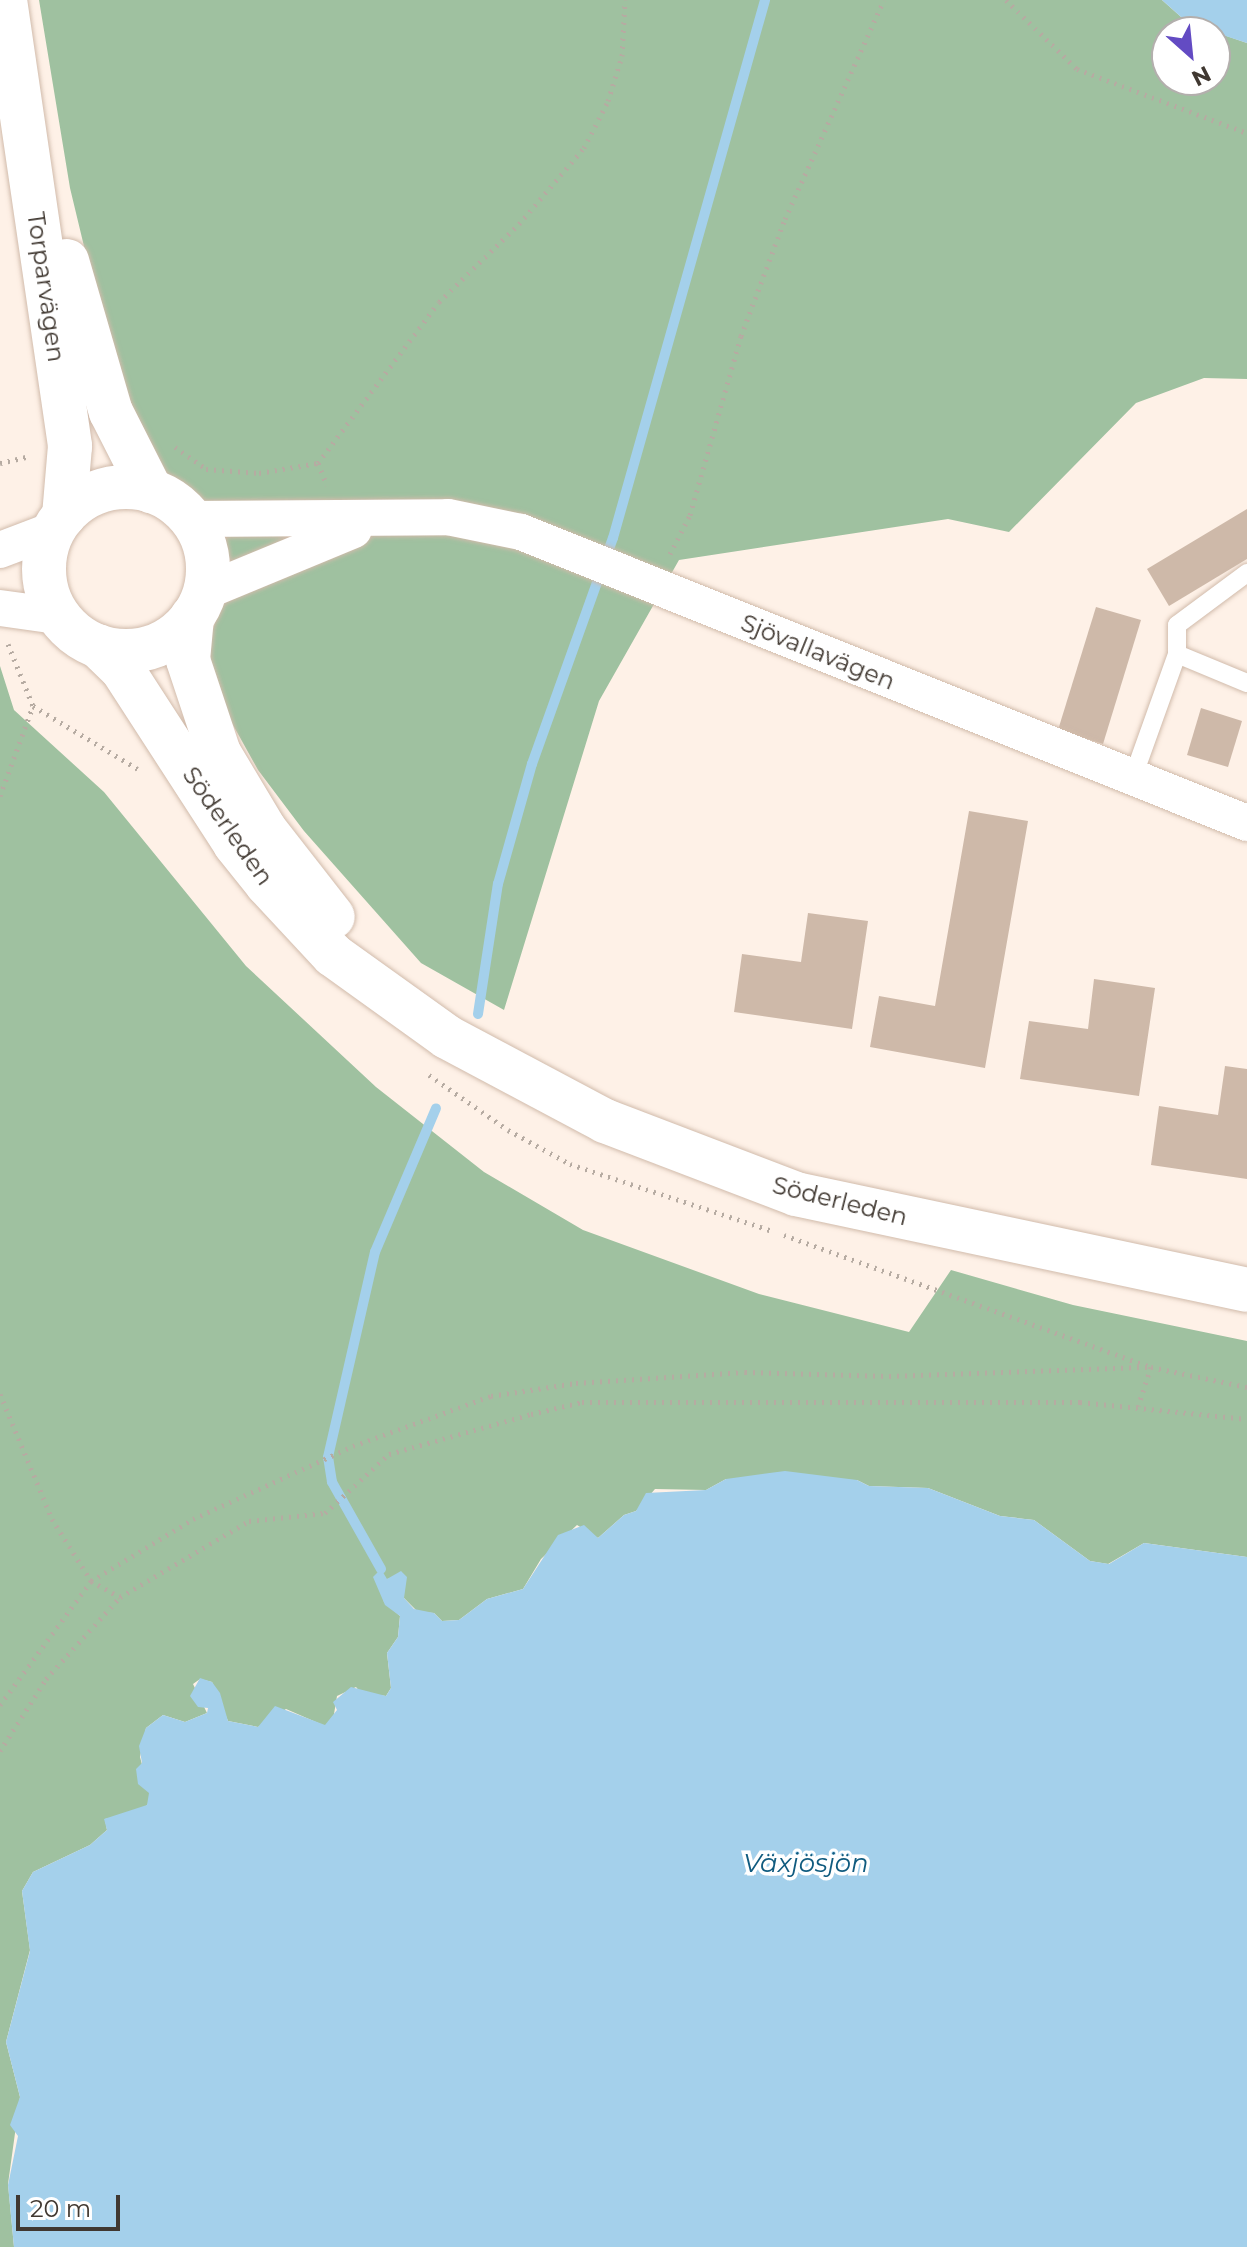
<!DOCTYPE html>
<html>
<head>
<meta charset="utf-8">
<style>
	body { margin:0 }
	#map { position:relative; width:1247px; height:2247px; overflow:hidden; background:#fef1e7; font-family:Montserrat,sans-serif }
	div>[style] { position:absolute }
	.forest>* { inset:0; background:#9fc1a0 }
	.water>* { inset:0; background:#a4d0eb }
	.stream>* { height:10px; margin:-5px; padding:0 5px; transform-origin:5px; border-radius:5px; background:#a4d0eb }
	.building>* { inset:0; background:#ceb9a9 }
	.path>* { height:5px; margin-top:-2.5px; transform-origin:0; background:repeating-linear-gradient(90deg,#b6aba2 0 2px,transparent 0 8px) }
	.roads { filter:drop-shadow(0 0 2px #d1bbab) drop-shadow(0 0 2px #d1bbab) }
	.lane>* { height:18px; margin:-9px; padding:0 9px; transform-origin:9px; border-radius:9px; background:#fff }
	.street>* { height:36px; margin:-18px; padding:0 18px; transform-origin:18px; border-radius:18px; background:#fff }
	.secondary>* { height:44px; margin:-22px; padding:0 22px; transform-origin:22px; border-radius:22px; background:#fff }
	.secondary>.ring { margin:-22px; padding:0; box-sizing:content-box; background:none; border:44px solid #fff; border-radius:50% }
	span { translate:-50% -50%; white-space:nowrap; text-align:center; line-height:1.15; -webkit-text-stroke:7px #fff; paint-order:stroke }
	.street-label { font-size:24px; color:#403831 }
	.water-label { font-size:26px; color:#105b7f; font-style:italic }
	.north { position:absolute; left:1151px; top:16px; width:80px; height:80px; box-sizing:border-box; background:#fff; border:2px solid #b3afad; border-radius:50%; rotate:153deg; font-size:22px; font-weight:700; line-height:32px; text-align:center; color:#403831 }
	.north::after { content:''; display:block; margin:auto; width:28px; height:36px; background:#634bc3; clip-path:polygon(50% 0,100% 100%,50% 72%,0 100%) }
	.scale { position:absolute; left:16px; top:2195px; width:104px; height:36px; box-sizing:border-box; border:4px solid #403831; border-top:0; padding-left:10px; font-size:24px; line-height:28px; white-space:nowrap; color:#403831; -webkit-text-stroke:6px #fff; paint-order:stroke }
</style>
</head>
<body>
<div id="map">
	<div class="forest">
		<div style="clip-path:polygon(39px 0,1162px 0,1189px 24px,1215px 32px,1167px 32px,1167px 80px,1215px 80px,1215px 32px,1247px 43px,1247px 379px,1204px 378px,1136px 403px,1009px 532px,948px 519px,679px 560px,599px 701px,504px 1010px,421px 963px,304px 831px,258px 770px,223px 707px,207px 650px,219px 609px,224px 548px,203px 504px,157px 471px,125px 417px,70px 188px)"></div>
		<div style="clip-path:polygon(0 666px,14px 710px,104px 792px,246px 966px,376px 1087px,484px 1172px,583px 1230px,759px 1294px,909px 1332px,951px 1270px,1073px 1305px,1247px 1341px,1247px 1557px,1144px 1543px,1108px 1564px,1090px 1561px,1034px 1520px,1000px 1516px,928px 1488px,869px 1486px,857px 1480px,726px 1479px,706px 1490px,655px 1489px,636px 1511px,624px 1515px,598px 1538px,577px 1525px,541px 1559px,523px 1589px,487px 1599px,459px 1620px,442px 1621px,434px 1613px,418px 1612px,404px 1598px,402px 1576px,387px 1579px,381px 1585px,384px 1602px,400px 1616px,398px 1637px,387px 1653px,391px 1688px,386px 1696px,361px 1693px,356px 1687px,337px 1696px,333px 1720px,325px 1726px,286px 1709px,258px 1727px,228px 1721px,212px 1682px,200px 1679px,193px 1684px,207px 1713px,185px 1722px,163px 1715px,146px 1728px,140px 1757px,151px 1799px,147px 1805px,142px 1811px,105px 1819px,107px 1830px,90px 1845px,33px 1872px,22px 1891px,30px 1950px,6px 2042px,20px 2097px,8px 2184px,14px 2247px,0 2247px)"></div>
	</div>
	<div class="water">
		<div style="clip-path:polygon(1162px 0,1247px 0,1247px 43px,1189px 24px)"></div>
		<div style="clip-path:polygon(785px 1471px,857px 1480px,869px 1486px,928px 1488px,1000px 1516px,1034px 1520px,1090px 1561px,1109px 1564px,1144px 1543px,1247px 1557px,1247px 2247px,14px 2247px,8px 2185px,18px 2136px,10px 2125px,20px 2097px,6px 2042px,30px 1951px,22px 1891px,33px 1872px,90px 1845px,107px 1830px,104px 1819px,147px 1805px,149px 1793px,138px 1784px,136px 1769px,142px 1763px,139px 1746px,146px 1728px,163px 1715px,185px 1722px,207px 1713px,208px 1708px,198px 1707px,190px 1696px,200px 1678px,212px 1682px,220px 1693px,228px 1721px,258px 1727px,275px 1706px,325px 1725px,337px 1710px,333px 1702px,351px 1687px,386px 1696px,391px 1688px,387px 1653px,398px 1637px,400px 1616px,385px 1605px,373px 1577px,381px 1569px,387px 1579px,401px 1571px,407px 1577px,404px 1598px,414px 1609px,434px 1613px,442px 1621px,459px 1620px,487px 1599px,523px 1589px,558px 1535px,584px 1525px,598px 1538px,624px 1515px,636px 1511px,646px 1493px,706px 1490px,726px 1479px)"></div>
	</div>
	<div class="stream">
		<div style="left:478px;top:1014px;width:132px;rotate:-81.3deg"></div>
		<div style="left:498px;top:884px;width:125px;rotate:-74.2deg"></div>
		<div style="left:532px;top:764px;width:240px;rotate:-70.3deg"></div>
		<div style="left:613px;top:538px;width:559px;rotate:-74.22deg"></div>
		<div style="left:381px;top:1569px;width:100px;rotate:-119.4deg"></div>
		<div style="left:332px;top:1482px;width:25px;rotate:-99deg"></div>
		<div style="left:328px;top:1457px;width:210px;rotate:-77.1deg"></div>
		<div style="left:375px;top:1252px;width:156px;rotate:-67deg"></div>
	</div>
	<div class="building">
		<div style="clip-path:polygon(1247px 509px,1247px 559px,1169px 606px,1147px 569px)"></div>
		<div style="clip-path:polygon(1096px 607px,1141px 620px,1103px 744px,1058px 730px)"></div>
		<div style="clip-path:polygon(1201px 708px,1242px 721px,1228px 767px,1187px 755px)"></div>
		<div style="clip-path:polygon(969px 811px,1028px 821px,985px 1068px,870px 1047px,879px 996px,935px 1006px)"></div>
		<div style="clip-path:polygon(808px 913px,868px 921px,852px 1029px,734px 1012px,742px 954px,801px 962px)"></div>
		<div style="clip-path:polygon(1094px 979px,1155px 988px,1139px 1096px,1020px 1079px,1029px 1021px,1088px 1029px)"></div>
		<div style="clip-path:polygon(1225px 1066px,1247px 1069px,1247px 1179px,1151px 1165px,1159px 1106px,1218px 1115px)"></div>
	</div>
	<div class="path">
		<div style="left:1006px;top:0;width:99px;rotate:44.2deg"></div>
		<div style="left:1077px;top:69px;width:182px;rotate:20.6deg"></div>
		<div style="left:175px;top:447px;width:38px;rotate:35deg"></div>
		<div style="left:206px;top:469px;width:53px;rotate:4.3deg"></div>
		<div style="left:259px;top:473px;width:60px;rotate:-9.6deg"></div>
		<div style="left:318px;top:463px;width:201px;rotate:-53.1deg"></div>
		<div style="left:439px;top:302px;width:112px;rotate:-44.3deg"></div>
		<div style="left:519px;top:224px;width:100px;rotate:-49.5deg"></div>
		<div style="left:584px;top:148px;width:53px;rotate:-62.9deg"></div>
		<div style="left:608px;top:101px;width:47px;rotate:-72.7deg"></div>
		<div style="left:622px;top:56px;width:56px;rotate:-86.9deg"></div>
		<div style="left:0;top:463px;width:31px;rotate:-13deg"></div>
		<div style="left:318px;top:463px;width:24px;rotate:68deg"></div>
		<div style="left:670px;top:554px;width:44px;rotate:-62.9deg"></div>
		<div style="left:690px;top:515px;width:186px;rotate:-74.1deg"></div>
		<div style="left:741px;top:336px;width:125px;rotate:-69.4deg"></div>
		<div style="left:785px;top:219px;width:240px;rotate:-65.7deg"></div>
		<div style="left:8px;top:644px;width:67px;rotate:68deg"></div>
		<div style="left:33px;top:706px;width:122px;rotate:31deg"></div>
		<div style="left:0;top:796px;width:96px;rotate:-69.9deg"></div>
		<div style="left:429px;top:1075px;width:96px;rotate:34.8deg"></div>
		<div style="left:508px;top:1130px;width:71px;rotate:28.7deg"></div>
		<div style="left:570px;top:1164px;width:211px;rotate:18.3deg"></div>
		<div style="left:784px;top:1235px;width:390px;rotate:19.8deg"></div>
		<div style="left:1151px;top:1367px;width:98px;rotate:11.8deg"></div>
		<div style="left:0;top:1394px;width:135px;rotate:67.4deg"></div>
		<div style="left:52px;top:1519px;width:73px;rotate:57.8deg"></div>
		<div style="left:91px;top:1581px;width:119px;rotate:-31.3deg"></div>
		<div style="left:193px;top:1519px;width:176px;rotate:-24.5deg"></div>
		<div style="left:353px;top:1446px;width:147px;rotate:-19.9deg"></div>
		<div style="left:491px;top:1396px;width:86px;rotate:-8.7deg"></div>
		<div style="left:576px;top:1383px;width:169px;rotate:-3.7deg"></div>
		<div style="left:745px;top:1372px;width:144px;rotate:1.6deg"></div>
		<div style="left:889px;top:1376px;width:262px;rotate:-2deg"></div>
		<div style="left:1151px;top:1367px;width:41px;rotate:108.4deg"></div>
		<div style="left:0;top:1705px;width:154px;rotate:-53.7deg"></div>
		<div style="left:91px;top:1581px;width:33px;rotate:29deg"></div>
		<div style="left:0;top:1751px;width:85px;rotate:-57.4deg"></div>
		<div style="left:46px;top:1679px;width:110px;rotate:-47.9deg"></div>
		<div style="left:120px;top:1597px;width:150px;rotate:-30.5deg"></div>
		<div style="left:249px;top:1521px;width:76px;rotate:-6deg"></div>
		<div style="left:325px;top:1513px;width:87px;rotate:-42.7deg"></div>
		<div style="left:389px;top:1454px;width:148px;rotate:-15.7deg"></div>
		<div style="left:531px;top:1414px;width:52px;rotate:-13.2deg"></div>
		<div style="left:582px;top:1402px;width:498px"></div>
		<div style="left:1080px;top:1402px;width:168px;rotate:5.8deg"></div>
	</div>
	<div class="roads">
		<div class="lane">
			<div style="left:1177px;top:654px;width:76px;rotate:22.5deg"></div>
			<div style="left:1132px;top:780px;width:134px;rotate:-70.3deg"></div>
			<div style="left:1177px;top:654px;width:29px;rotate:-90deg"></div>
			<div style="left:1177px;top:625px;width:87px;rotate:-36.6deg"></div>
		</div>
		<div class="street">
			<div style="left:191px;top:519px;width:257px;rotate:-0.4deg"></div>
			<div style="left:448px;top:517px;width:75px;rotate:11.6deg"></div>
			<div style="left:521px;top:532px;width:782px;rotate:21.84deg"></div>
			<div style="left:0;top:550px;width:59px;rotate:-20.9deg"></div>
			<div style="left:204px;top:592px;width:162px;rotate:-22.5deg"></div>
			<div style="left:0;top:608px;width:59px;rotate:7.9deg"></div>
		</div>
		<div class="secondary">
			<div style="left:5px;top:0;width:451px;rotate:81.7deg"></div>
			<div style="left:70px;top:446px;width:70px;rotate:94.9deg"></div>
			<div style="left:67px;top:261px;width:157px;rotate:73.8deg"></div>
			<div style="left:111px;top:412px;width:89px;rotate:63.1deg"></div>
			<div class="ring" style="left:44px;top:487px;width:120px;height:120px"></div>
			<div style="left:192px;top:617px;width:43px;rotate:95.3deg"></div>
			<div style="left:188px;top:660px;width:98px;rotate:71.6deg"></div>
			<div style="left:219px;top:753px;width:90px;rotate:59.1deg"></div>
			<div style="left:265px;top:830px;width:110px;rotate:52deg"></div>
			<div style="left:98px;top:646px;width:33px;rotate:44deg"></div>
			<div style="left:122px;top:669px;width:208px;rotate:57.1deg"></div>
			<div style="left:235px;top:844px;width:51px;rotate:51.3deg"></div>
			<div style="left:267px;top:884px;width:97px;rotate:47.1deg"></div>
			<div style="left:333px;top:955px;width:140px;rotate:35.7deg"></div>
			<div style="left:447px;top:1037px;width:179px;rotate:28deg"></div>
			<div style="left:605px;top:1121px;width:204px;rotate:20.9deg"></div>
			<div style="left:796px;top:1194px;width:461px;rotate:12deg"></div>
		</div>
	</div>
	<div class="street-label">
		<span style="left:46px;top:287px;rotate:82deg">Torparvägen</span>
		<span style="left:818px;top:652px;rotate:22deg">Sjövallavägen</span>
		<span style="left:228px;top:826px;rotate:55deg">Söderleden</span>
		<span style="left:840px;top:1201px;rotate:14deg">Söderleden</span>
	</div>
	<div class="water-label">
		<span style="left:806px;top:1864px">Växjösjön</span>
	</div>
	<div class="north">N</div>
	<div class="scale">20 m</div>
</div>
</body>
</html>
